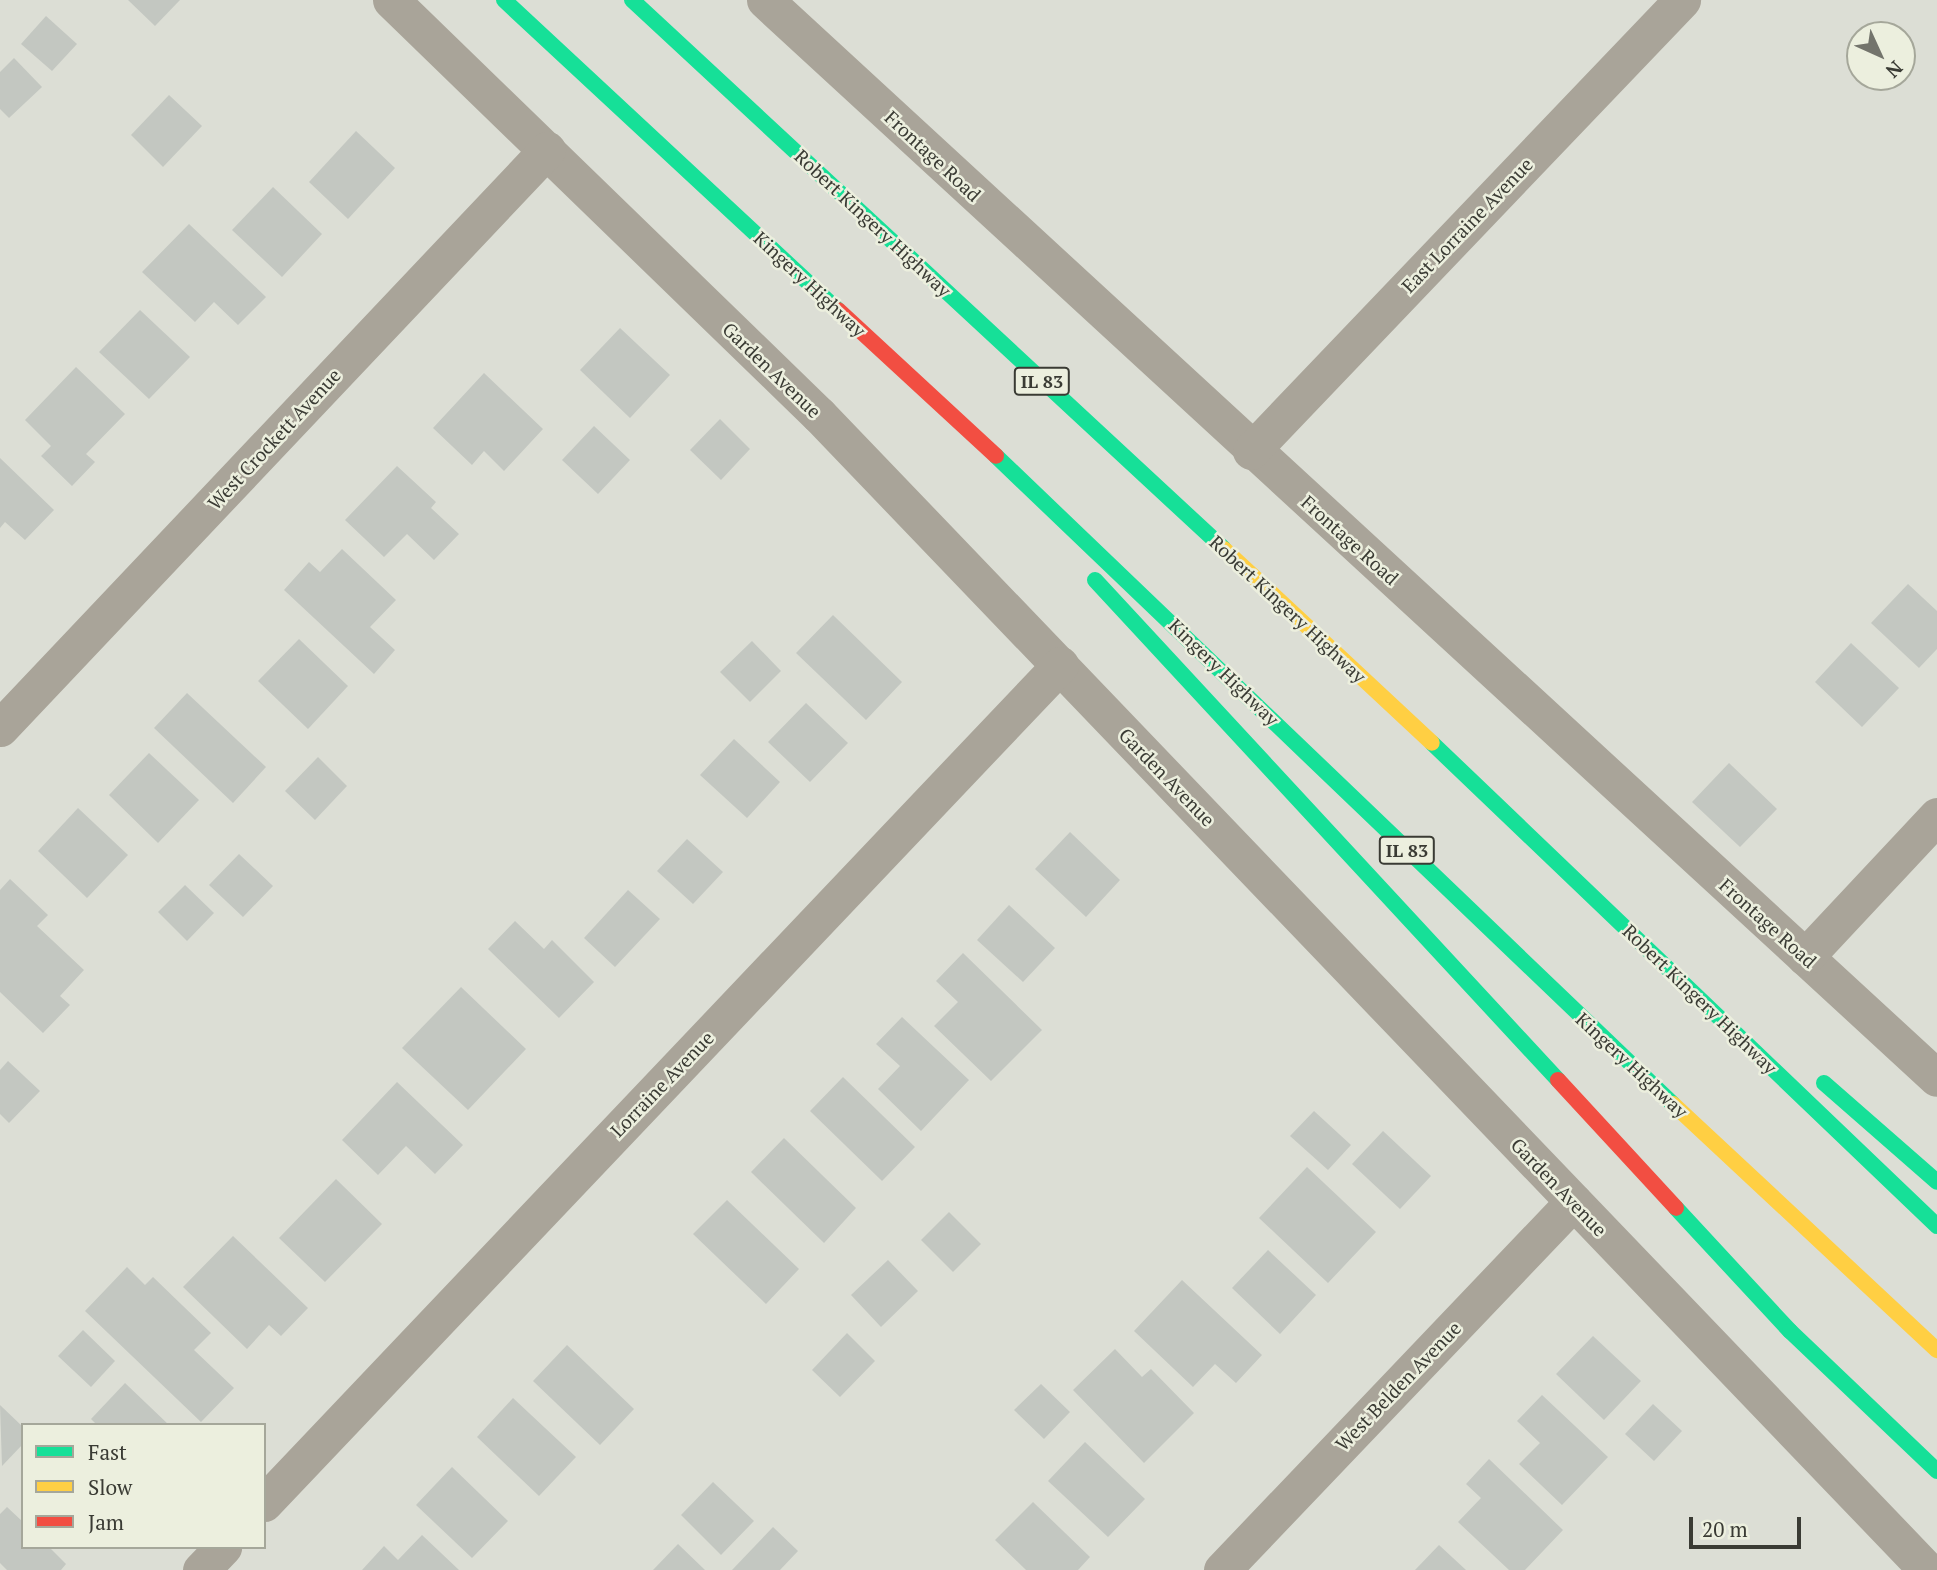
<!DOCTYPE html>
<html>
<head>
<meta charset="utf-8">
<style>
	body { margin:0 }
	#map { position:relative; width:1937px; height:1570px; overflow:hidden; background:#dcded5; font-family:"PT Serif",serif }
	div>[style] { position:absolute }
	.building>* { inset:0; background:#c3c7c1 }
	.street>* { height:37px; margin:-18.5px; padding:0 18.5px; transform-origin:18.5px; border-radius:18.5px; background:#a9a499 }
	.fast>* { height:16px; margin:-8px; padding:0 8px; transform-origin:8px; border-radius:8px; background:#16e098 }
	.slow>* { height:16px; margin:-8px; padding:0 8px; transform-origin:8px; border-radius:8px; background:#ffcf43 }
	.jam>* { height:16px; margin:-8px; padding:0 8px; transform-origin:8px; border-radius:8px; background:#f24e42 }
	span { translate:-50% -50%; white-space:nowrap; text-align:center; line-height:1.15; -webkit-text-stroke:5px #ecefde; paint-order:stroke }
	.shield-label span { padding:2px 5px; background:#ecefde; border:2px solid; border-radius:5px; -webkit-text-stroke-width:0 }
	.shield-label { font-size:18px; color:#3a3b34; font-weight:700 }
	.street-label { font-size:19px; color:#3a3b34 }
	.legend { position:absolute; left:21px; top:1423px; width:245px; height:126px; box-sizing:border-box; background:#ecefde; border:2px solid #a5a79a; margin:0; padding:9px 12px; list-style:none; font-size:21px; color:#3a3b34 }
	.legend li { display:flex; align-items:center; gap:14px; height:35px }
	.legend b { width:35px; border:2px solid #a5a79a }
	.north { position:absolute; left:1846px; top:21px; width:70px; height:70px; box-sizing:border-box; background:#ecefde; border:2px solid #a5a79a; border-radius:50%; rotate:135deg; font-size:19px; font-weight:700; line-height:28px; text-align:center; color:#3a3b34 }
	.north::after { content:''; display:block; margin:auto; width:24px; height:32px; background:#73746c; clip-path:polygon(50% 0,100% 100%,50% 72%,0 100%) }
	.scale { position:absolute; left:1689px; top:1517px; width:112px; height:32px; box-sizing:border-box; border:4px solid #3a3b34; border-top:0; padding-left:9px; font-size:21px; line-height:24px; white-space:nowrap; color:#3a3b34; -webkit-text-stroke:5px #ecefde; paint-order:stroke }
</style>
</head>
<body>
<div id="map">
	<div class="building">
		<div style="clip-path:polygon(128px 0,180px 0,155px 26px)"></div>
		<div style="clip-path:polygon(46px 16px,77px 44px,52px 71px,21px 44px)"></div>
		<div style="clip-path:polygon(14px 58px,42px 87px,9px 118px,0 109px,0 72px)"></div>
		<div style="clip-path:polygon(169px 95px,202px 126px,163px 167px,131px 135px)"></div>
		<div style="clip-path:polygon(356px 131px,395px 168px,348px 219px,309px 182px)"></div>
		<div style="clip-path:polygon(273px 187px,322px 234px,282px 277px,232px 230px)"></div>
		<div style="clip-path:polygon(189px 224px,266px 297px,238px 325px,214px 302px,195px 322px,142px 272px)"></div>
		<div style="clip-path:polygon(140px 310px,190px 357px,149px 399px,99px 352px)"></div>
		<div style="clip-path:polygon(620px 328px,670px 375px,630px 418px,580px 370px)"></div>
		<div style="clip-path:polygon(76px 367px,125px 414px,86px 454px,95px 462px,72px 486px,41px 456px,51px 446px,25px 420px)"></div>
		<div style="clip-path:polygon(484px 373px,543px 429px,504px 471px,484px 451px,472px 465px,433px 428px)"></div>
		<div style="clip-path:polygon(720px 419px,750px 449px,721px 480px,690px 450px)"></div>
		<div style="clip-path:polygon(594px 426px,630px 460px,598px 494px,562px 460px)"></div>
		<div style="clip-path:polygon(0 458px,54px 510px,25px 540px,5px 522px,0 528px)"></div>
		<div style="clip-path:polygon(397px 466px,436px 502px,431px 508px,459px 534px,434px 560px,407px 534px,384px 557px,345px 520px)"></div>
		<div style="clip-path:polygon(342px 549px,396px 600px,370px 627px,395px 650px,374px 674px,284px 590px,309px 562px,320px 572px)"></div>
		<div style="clip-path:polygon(1908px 584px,1937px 611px,1937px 649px,1919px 668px,1871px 623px)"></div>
		<div style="clip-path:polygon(833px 615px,902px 682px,866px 720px,796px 653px)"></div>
		<div style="clip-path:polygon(299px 639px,348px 686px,308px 729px,258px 681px)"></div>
		<div style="clip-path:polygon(752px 641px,781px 671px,750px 702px,720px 672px)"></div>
		<div style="clip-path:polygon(1851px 643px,1899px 688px,1862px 727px,1815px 682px)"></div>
		<div style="clip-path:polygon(187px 693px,266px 767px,233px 803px,154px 728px)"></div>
		<div style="clip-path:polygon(806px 703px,848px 743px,810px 782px,768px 742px)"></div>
		<div style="clip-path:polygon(734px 739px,780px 782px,747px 818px,700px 775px)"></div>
		<div style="clip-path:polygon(149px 753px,199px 800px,158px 843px,109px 795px)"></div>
		<div style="clip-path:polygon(318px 757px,347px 786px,315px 820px,285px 791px)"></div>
		<div style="clip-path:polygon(1729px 763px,1777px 809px,1740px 847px,1692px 802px)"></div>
		<div style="clip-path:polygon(78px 808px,128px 855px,87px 898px,38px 851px)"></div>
		<div style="clip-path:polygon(1070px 832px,1120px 880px,1086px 917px,1035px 869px)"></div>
		<div style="clip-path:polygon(687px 839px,723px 872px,693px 904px,657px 871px)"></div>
		<div style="clip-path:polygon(239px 854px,273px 886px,243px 917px,209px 885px)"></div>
		<div style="clip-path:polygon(10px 879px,48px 915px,37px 926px,84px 970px,60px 996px,70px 1005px,43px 1033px,0 992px,0 890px)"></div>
		<div style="clip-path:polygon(185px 885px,214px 913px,187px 941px,158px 912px)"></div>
		<div style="clip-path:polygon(628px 890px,660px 919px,615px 967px,584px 938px)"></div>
		<div style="clip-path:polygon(1009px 905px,1055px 948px,1023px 982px,977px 940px)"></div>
		<div style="clip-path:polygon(515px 921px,544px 949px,552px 940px,594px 982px,559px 1018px,488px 949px)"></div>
		<div style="clip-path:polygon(963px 953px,1042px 1030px,991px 1081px,934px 1026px,958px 1002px,936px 981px)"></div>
		<div style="clip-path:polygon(461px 987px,526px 1049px,468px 1110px,402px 1048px)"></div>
		<div style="clip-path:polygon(902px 1017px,969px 1080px,921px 1131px,878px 1089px,900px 1066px,876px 1044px)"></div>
		<div style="clip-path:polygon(8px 1061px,40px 1091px,9px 1123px,0 1114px,0 1070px)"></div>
		<div style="clip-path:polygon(843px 1077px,915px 1147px,882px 1181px,810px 1111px)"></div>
		<div style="clip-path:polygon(397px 1082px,463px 1145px,435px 1174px,406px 1146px,378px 1175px,342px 1140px)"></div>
		<div style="clip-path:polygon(1314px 1111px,1351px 1145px,1328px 1170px,1290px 1136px)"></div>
		<div style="clip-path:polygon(1383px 1131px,1431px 1176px,1400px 1209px,1352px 1164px)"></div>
		<div style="clip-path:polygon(784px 1138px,856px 1208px,824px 1243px,751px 1172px)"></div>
		<div style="clip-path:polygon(1307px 1167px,1376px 1232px,1328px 1283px,1259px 1218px)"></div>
		<div style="clip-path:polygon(336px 1179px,382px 1224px,325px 1282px,279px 1238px)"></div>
		<div style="clip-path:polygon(727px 1200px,799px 1269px,766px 1304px,693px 1234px)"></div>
		<div style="clip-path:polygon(949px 1212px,981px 1244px,953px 1272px,921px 1240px)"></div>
		<div style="clip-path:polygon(233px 1236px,308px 1308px,281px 1336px,269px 1325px,247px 1349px,183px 1287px)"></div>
		<div style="clip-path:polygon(1268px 1250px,1316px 1295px,1280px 1334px,1232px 1288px)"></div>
		<div style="clip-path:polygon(888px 1260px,918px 1291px,881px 1327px,851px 1295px)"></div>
		<div style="clip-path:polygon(127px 1267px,145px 1285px,153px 1277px,211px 1333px,194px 1350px,234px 1388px,201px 1422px,85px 1311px)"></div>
		<div style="clip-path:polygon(1182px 1280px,1262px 1355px,1236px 1383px,1215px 1364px,1193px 1387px,1134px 1331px)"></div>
		<div style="clip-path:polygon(83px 1330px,115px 1361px,91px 1387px,58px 1356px)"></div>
		<div style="clip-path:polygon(847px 1333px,875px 1361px,840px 1397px,812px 1370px)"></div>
		<div style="clip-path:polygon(1593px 1336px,1641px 1381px,1604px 1420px,1556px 1374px)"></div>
		<div style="clip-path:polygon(567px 1345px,634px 1409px,600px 1445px,533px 1381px)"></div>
		<div style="clip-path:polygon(1115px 1349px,1142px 1377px,1151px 1369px,1194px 1413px,1144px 1463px,1073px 1390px)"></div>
		<div style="clip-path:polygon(125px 1383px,169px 1425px,97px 1425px,91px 1419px)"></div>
		<div style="clip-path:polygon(1041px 1384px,1070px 1412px,1044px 1439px,1014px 1410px)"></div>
		<div style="clip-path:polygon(1542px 1395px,1608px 1457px,1562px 1505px,1519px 1464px,1540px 1443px,1517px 1421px)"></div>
		<div style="clip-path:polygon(513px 1398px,576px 1457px,539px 1496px,477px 1437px)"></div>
		<div style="clip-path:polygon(1653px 1404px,1682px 1431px,1654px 1461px,1625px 1434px)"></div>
		<div style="clip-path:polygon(0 1405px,23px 1427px,23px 1444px,2px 1466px)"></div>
		<div style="clip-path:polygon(1085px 1442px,1145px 1499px,1108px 1537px,1048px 1481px)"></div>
		<div style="clip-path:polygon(1489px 1459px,1563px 1530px,1525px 1570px,1509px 1570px,1458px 1522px,1481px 1498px,1466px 1484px)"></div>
		<div style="clip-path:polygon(452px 1467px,508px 1521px,472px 1558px,416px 1505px)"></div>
		<div style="clip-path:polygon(713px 1482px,754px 1521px,721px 1555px,681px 1515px)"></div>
		<div style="clip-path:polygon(1033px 1502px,1090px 1557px,1078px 1570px,1026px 1570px,995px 1540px)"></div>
		<div style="clip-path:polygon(7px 1507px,23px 1522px,23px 1547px,49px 1547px,66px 1564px,61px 1570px,7px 1570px,0 1563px,0 1514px)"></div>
		<div style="clip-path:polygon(773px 1527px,798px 1551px,780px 1570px,732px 1570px)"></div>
		<div style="clip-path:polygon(422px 1535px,459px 1570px,362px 1570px,384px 1546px,398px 1560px)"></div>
		<div style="clip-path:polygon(678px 1544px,705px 1570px,653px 1570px)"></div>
		<div style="clip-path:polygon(1439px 1545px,1466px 1570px,1415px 1570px)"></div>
	</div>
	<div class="street">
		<div style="left:391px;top:0;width:596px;rotate:44.12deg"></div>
		<div style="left:819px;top:415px;width:1601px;rotate:46.19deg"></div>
		<div style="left:765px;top:0;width:1592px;rotate:42.61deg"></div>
		<div style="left:1251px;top:451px;width:624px;rotate:-46.3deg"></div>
		<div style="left:0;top:728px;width:796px;rotate:-46.58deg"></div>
		<div style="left:1805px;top:957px;width:193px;rotate:-46.9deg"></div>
		<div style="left:264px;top:1503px;width:1156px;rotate:-46.47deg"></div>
		<div style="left:201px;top:1570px;width:32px;rotate:-46deg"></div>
		<div style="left:1222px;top:1570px;width:509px;rotate:-46.35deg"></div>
	</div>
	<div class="fast">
		<div style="left:504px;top:0;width:456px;rotate:42.9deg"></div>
		<div style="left:632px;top:0;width:807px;rotate:42.84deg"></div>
		<div style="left:996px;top:456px;width:937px;rotate:43.75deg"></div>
		<div style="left:1095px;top:580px;width:681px;rotate:47.2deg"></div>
		<div style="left:1432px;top:743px;width:699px;rotate:43.72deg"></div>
		<div style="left:1824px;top:1083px;width:150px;rotate:41.2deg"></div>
		<div style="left:1676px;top:1208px;width:168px;rotate:47.2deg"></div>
		<div style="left:1790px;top:1331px;width:203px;rotate:43.6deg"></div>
	</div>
	<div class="slow">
		<div style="left:1224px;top:549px;width:284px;rotate:43deg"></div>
		<div style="left:1673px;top:1104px;width:361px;rotate:43deg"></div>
	</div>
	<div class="jam">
		<div style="left:838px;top:310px;width:215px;rotate:42.7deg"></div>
		<div style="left:1558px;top:1080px;width:174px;rotate:47.3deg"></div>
	</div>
	<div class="shield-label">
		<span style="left:1042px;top:381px">IL 83</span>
		<span style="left:1407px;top:850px">IL 83</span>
	</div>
	<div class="street-label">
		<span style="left:933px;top:156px;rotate:43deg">Frontage Road</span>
		<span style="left:873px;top:223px;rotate:43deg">Robert Kingery Highway</span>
		<span style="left:1467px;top:225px;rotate:-46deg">East Lorraine Avenue</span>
		<span style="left:810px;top:284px;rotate:43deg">Kingery Highway</span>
		<span style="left:772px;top:370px;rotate:44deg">Garden Avenue</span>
		<span style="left:274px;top:439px;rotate:-47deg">West Crockett Avenue</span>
		<span style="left:1350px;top:540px;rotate:42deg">Frontage Road</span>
		<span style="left:1288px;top:609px;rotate:43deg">Robert Kingery Highway</span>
		<span style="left:1224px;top:672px;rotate:44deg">Kingery Highway</span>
		<span style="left:1167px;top:777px;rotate:46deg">Garden Avenue</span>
		<span style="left:1768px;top:923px;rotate:42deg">Frontage Road</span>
		<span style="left:1700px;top:999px;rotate:44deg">Robert Kingery Highway</span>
		<span style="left:1632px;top:1065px;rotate:43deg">Kingery Highway</span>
		<span style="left:662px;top:1084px;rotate:-46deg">Lorraine Avenue</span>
		<span style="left:1559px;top:1187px;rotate:46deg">Garden Avenue</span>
		<span style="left:1398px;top:1386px;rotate:-46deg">West Belden Avenue</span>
	</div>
	<ul class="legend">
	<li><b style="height:9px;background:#16e098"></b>Fast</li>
	<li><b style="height:9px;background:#ffcf43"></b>Slow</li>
	<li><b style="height:9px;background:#f24e42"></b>Jam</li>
	</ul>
	<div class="north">N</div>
	<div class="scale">20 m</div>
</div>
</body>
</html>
